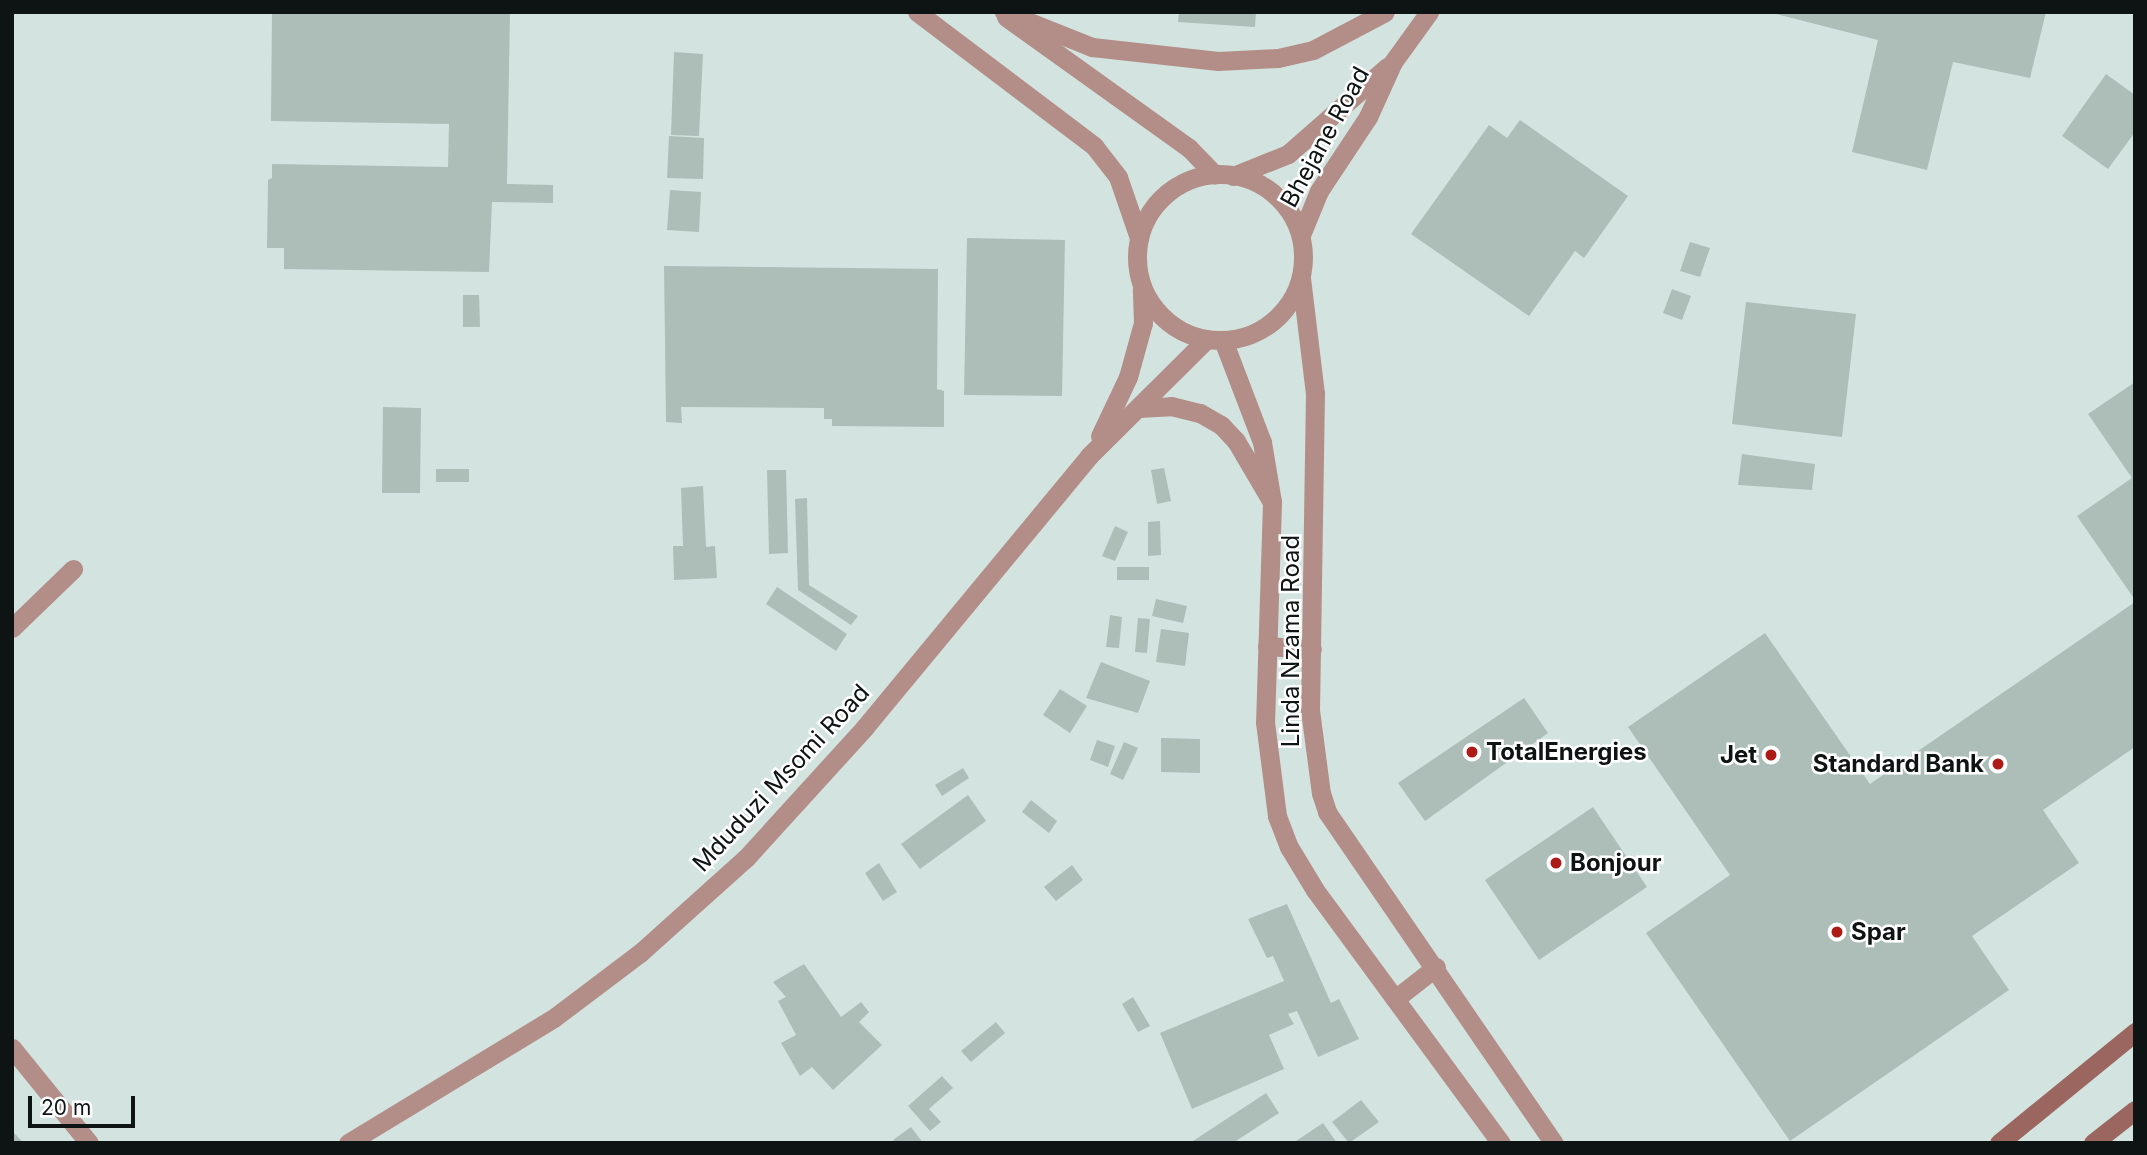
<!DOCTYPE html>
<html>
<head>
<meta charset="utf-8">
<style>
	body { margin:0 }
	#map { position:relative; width:2147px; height:1155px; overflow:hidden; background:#d3e4e0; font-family:Inter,sans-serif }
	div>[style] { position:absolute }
	.building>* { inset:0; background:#adbeb9 }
	.minor>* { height:19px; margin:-9.5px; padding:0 9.5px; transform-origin:9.5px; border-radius:9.5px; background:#b38e88 }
	.tertiary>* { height:19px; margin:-9.5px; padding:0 9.5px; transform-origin:9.5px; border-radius:9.5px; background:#b38e88 }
	.tertiary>.ring { margin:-9.5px; padding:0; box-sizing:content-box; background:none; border:19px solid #b38e88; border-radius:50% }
	.secondary>* { height:19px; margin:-9.5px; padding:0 9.5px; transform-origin:9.5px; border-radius:9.5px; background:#9b665f }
	.dots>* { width:19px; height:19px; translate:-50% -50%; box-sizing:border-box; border:4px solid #fff; border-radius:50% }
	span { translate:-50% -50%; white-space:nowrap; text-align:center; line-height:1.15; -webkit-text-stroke:5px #fff; paint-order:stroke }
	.street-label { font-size:24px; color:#0e1413 }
	.poi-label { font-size:24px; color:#0e1413; font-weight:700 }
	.left { translate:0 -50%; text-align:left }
	.right { translate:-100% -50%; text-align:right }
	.frame { position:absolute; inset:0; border:14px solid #0e1413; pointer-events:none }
	.scale { position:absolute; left:28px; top:1096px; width:107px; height:32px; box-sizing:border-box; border:4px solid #0e1413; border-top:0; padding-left:9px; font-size:21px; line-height:24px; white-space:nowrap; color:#0e1413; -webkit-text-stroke:5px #fff; paint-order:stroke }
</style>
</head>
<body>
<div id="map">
	<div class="building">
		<div style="clip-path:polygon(272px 12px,510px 13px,507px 184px,553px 185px,553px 203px,492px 202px,489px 272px,284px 269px,284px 248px,267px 248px,268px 180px,272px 178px,272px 164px,448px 167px,449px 124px,271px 121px)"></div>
		<div style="clip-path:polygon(1179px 12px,1256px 12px,1255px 27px,1178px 22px)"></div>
		<div style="clip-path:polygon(1768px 12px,2046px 12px,2030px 78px,1953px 62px,1927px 170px,1852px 152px,1878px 40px)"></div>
		<div style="clip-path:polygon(674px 52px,703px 54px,699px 136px,671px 135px)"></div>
		<div style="clip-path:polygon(2106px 74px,2135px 95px,2135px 132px,2108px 169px,2062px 136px)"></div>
		<div style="clip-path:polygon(1520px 120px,1628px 196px,1584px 258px,1575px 251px,1529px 316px,1411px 234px,1489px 125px,1507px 138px)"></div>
		<div style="clip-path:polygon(669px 136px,704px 138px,703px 179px,667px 178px)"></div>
		<div style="clip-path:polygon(670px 190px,701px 192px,699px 232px,667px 230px)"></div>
		<div style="clip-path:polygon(967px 238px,1065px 240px,1062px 396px,964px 395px)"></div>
		<div style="clip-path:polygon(1690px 242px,1710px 248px,1700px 277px,1680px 271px)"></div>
		<div style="clip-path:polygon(664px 266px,938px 269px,937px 389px,944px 391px,944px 427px,832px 426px,832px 419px,824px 419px,824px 408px,681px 407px,682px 423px,666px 422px)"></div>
		<div style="clip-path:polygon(1672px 289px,1691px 296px,1682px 320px,1663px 313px)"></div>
		<div style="clip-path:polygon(463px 295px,479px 295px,480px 327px,463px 327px)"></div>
		<div style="clip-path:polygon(1746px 302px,1856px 314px,1842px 437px,1732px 424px)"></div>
		<div style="clip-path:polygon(2135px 382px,2135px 600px,2077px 516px,2132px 478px,2088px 414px)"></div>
		<div style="clip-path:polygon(383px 407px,421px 408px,420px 493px,382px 493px)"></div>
		<div style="clip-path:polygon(1742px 454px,1815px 464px,1812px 490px,1738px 485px)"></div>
		<div style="clip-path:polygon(1164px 468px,1171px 501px,1157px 504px,1151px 470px)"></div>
		<div style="clip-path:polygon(436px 469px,469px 469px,469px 482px,436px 482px)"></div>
		<div style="clip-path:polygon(767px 470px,786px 470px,788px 553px,769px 554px)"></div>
		<div style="clip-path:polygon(703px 486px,706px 547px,715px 546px,717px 578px,674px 580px,673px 546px,683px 546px,681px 488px)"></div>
		<div style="clip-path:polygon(807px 498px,809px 585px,858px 616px,851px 625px,798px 590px,795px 499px)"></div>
		<div style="clip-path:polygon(1160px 521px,1161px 555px,1148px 556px,1148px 522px)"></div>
		<div style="clip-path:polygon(1115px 526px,1128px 532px,1115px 561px,1102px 556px)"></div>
		<div style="clip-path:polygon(1117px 567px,1149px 567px,1149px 580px,1117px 580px)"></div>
		<div style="clip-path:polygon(777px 587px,847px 634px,836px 651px,766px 604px)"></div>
		<div style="clip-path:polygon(1156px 599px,1187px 606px,1183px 623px,1152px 616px)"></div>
		<div style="clip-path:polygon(2135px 602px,2135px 747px,2043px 810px,2079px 863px,1972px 936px,2009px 990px,1790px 1141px,1646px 933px,1730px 875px,1628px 727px,1765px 633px,1870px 784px)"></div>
		<div style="clip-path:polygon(1110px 615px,1122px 617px,1119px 648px,1106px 647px)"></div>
		<div style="clip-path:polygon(1138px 618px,1150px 619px,1147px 653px,1135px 652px)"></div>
		<div style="clip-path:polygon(1161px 629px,1189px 633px,1185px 666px,1156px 662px)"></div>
		<div style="clip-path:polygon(1101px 662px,1150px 681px,1138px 713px,1086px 698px)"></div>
		<div style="clip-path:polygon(1060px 689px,1087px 706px,1070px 733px,1043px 715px)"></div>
		<div style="clip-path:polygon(1524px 698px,1548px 733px,1425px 821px,1398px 783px)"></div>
		<div style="clip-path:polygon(1161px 738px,1200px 739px,1200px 773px,1161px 772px)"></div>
		<div style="clip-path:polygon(1097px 740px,1115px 746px,1108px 767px,1090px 760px)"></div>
		<div style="clip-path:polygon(1124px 742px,1138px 748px,1123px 780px,1110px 774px)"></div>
		<div style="clip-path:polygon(963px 768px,969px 778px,942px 796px,935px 785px)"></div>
		<div style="clip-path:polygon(968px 795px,986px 821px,920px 869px,901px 844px)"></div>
		<div style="clip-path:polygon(1031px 800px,1057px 821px,1049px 833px,1022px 812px)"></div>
		<div style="clip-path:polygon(1593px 807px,1647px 887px,1539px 960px,1485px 880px)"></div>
		<div style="clip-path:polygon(879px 863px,897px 892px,883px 901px,865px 873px)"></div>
		<div style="clip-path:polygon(1072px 865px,1083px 880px,1056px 901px,1044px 887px)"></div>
		<div style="clip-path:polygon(1287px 904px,1331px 1003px,1339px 999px,1359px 1039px,1318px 1057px,1297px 1011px,1288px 1014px,1294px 1024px,1269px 1035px,1284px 1069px,1192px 1109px,1160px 1033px,1284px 981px,1273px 956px,1267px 958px,1248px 919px)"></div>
		<div style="clip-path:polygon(804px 964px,841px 1017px,861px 1002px,869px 1012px,859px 1022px,882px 1045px,833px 1090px,812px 1067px,800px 1076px,781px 1043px,796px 1035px,778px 1001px,786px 997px,773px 982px)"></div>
		<div style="clip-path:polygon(1133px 997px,1150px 1026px,1138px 1032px,1122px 1004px)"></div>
		<div style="clip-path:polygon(996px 1022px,1005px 1033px,971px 1062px,961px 1051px)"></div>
		<div style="clip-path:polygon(942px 1076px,953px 1088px,929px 1109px,941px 1122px,930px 1131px,908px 1106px)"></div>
		<div style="clip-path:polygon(1266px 1093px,1279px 1113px,1233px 1143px,1190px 1143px)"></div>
		<div style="clip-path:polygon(1361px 1100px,1379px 1122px,1349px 1143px,1332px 1122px)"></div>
		<div style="clip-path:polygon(1323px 1123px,1337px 1143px,1293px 1143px)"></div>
		<div style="clip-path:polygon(911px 1127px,923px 1143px,895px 1143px,893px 1140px)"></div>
		<div style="clip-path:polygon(12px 1131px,24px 1143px,12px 1143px)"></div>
	</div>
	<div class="minor">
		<div style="left:917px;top:12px;width:222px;rotate:37.1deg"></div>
		<div style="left:1094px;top:146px;width:39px;rotate:52deg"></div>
		<div style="left:1118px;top:177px;width:65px;rotate:71deg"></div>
		<div style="left:1006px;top:17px;width:225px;rotate:35.6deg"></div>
		<div style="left:1189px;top:148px;width:37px;rotate:46deg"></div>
		<div style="left:1301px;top:278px;width:116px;rotate:83.1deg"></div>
		<div style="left:1315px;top:393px;width:317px;rotate:90.9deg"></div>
		<div style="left:1310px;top:710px;width:84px;rotate:82.5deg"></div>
		<div style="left:1321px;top:793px;width:20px;rotate:72deg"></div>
		<div style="left:1327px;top:812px;width:401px;rotate:55.6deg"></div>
		<div style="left:1223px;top:340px;width:109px;rotate:69.1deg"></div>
		<div style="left:1262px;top:442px;width:61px;rotate:80.5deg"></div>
		<div style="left:1272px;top:502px;width:220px;rotate:91.8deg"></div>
		<div style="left:1265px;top:722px;width:95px;rotate:82.7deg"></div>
		<div style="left:1277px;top:816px;width:33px;rotate:69deg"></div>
		<div style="left:1289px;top:847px;width:50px;rotate:58.8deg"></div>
		<div style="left:1315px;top:890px;width:314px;rotate:53.7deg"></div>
		<div style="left:12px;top:628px;width:85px;rotate:-44deg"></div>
		<div style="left:1267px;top:646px;width:45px;rotate:3.8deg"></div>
		<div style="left:1395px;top:999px;width:52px;rotate:-38deg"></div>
		<div style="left:12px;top:1048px;width:122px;rotate:51deg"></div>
	</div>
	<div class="tertiary">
		<div style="left:1004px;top:12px;width:95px;rotate:21.7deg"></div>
		<div style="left:1092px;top:47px;width:127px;rotate:6.3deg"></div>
		<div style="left:1218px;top:61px;width:60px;rotate:-2.9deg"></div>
		<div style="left:1278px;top:58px;width:36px;rotate:-13deg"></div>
		<div style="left:1313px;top:50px;width:81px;rotate:-27.8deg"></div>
		<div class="ring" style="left:1137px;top:174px;width:147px;height:147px"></div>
		<div style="left:1233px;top:176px;width:59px;rotate:-21.8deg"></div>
		<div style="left:1288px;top:154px;width:132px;rotate:-41.3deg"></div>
		<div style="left:1301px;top:235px;width:48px;rotate:-67.8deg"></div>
		<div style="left:1319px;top:191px;width:89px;rotate:-56.5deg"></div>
		<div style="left:1368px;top:117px;width:60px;rotate:-65.6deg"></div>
		<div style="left:1393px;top:62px;width:62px;rotate:-54.2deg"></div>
		<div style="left:1138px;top:408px;width:33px;rotate:-3deg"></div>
		<div style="left:1171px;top:406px;width:30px;rotate:14deg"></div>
		<div style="left:1200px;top:413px;width:24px;rotate:30deg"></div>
		<div style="left:1221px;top:425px;width:22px;rotate:47deg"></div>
		<div style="left:1236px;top:441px;width:71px;rotate:59.5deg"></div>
		<div style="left:1100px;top:436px;width:65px;rotate:-64.6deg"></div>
		<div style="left:1128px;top:377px;width:56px;rotate:-74.5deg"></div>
		<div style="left:1143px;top:323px;width:34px;rotate:-92deg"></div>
		<div style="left:348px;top:1143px;width:242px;rotate:-31.3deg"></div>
		<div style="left:555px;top:1017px;width:106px;rotate:-37deg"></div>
		<div style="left:640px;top:953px;width:142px;rotate:-41.9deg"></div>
		<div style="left:746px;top:858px;width:177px;rotate:-47.7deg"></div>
		<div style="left:865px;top:727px;width:352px;rotate:-50.4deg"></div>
		<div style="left:1089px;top:456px;width:166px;rotate:-44.8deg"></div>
	</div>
	<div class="secondary">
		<div style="left:1999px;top:1143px;width:176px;rotate:-39.2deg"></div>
		<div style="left:2093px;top:1143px;width:53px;rotate:-38.2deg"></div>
	</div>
	<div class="dots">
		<div style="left:1472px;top:752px;background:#ac1b15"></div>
		<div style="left:1771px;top:755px;background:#ac1b15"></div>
		<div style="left:1998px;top:764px;background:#ac1b15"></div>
		<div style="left:1556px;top:863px;background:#ac1b15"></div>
		<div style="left:1837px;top:932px;background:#ac1b15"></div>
	</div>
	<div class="street-label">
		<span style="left:1325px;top:137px;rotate:-61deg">Bhejane Road</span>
		<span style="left:1291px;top:641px;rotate:-90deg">Linda Nzama Road</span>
		<span style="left:781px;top:778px;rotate:-47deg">Mduduzi Msomi Road</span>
	</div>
	<div class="poi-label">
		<span class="left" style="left:1486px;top:752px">TotalEnergies</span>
		<span class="right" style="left:1757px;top:755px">Jet</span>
		<span class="right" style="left:1984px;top:764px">Standard Bank</span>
		<span class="left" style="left:1570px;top:863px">Bonjour</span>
		<span class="left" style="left:1851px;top:932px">Spar</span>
	</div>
	<div class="frame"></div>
	<div class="scale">20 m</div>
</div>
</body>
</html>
